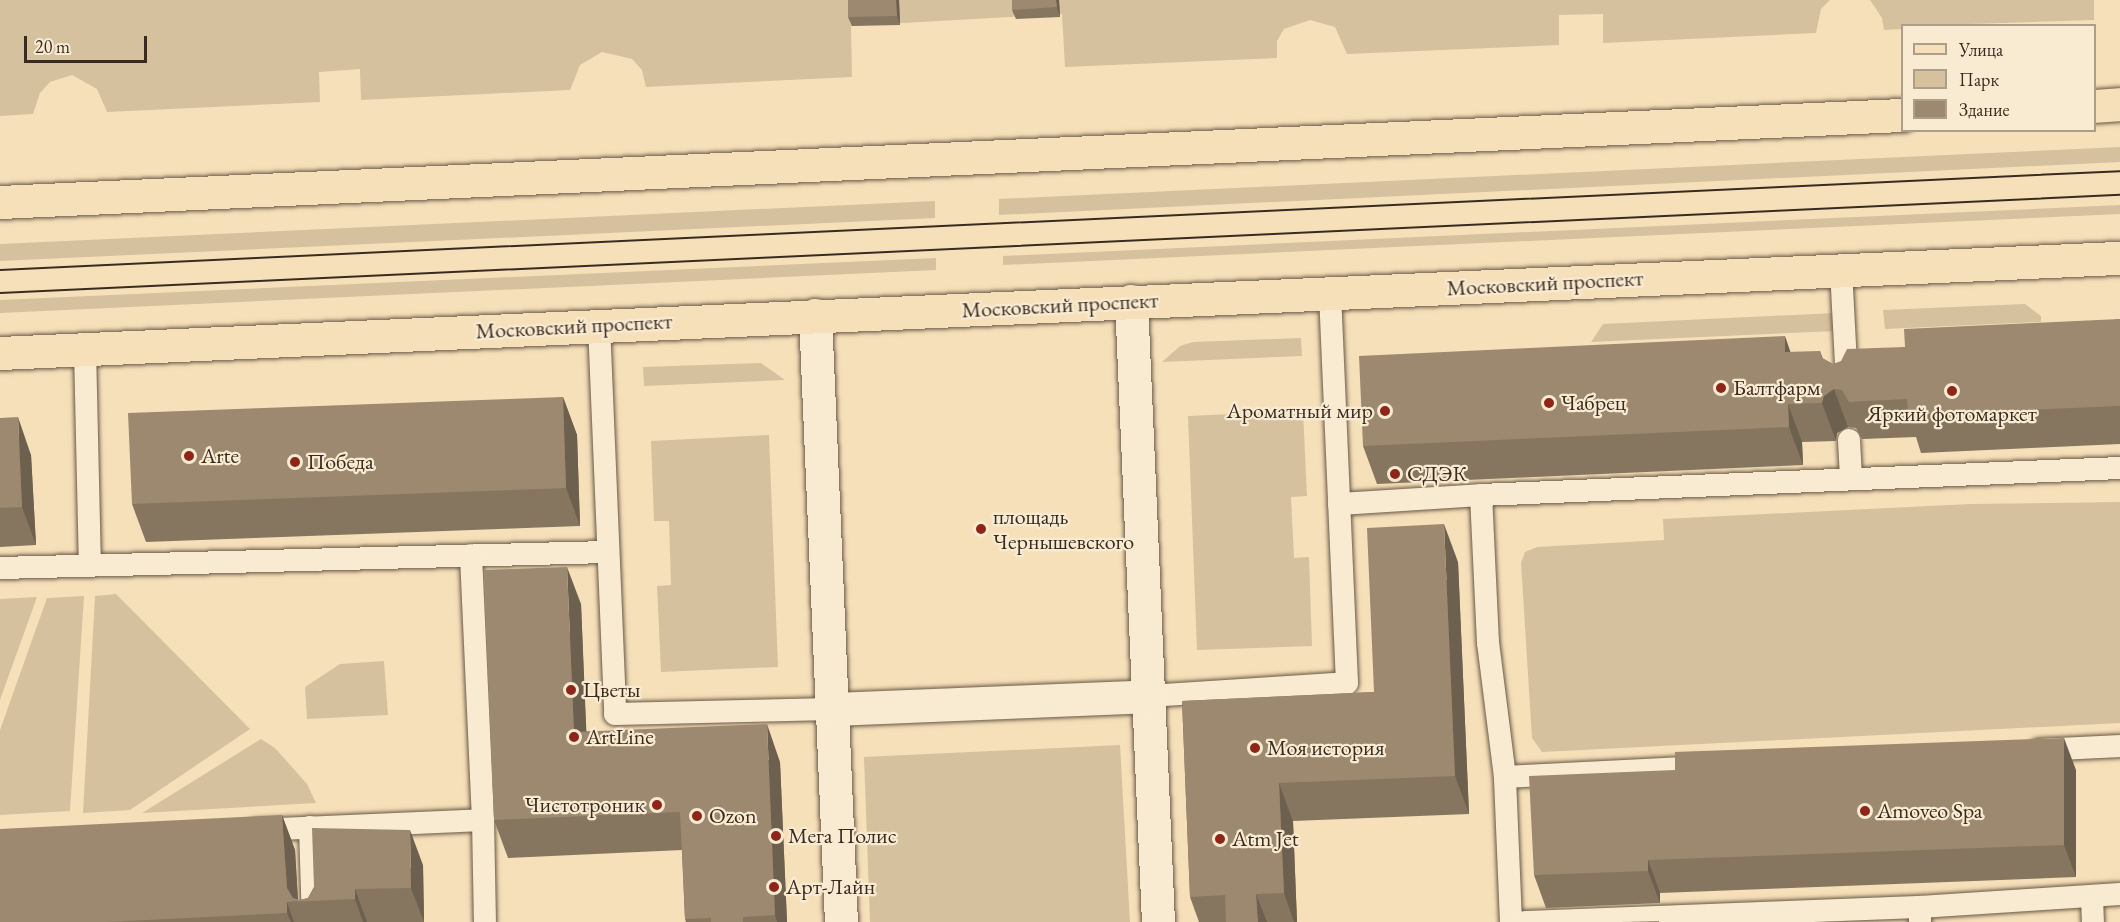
<!DOCTYPE html>
<html>
<head>
<meta charset="utf-8">
<style>
	body { margin:0 }
	#map { position:relative; width:2120px; height:922px; overflow:hidden; background:#f6e0b9; font-family:"EB Garamond",serif }
	div>[style] { position:absolute }
	.green>* { inset:0; background:#d6c19f }
	.roads { filter:drop-shadow(0 0 2px #695846) drop-shadow(0 0 2px #695846) }
	.lane>* { height:22px; margin:-11px; padding:0 11px; transform-origin:11px; border-radius:11px; background:#f9ebd2 }
	.street>* { height:33px; margin:-16.5px; padding:0 16.5px; transform-origin:16.5px; border-radius:16.5px; background:#f9ebd2 }
	.primary>* { height:33px; margin:-16.5px; padding:0 16.5px; transform-origin:16.5px; border-radius:16.5px; background:#f6e0b9 }
	.tram>* { height:1.5px; margin:-0.75px; padding:0 0.75px; transform-origin:0.75px; border-radius:0.75px; background:#3a2b20 }
	.wall>* { inset:0; background:#867660 }
	.shaded-wall>* { inset:0; background:#6d604e }
	.building>* { inset:0; background:#9c8970 }
	.dots>* { width:16px; height:16px; translate:-50% -50%; box-sizing:border-box; border:3px solid #f9ebd2; border-radius:50% }
	span { translate:-50% -50%; white-space:nowrap; text-align:center; line-height:1.15; -webkit-text-stroke:4.5px #f9ebd2; paint-order:stroke }
	.street-label { font-size:22px; color:#3a2b20 }
	.poi-label { font-size:22px; color:#3a2b20 }
	.left { translate:0 -50%; text-align:left }
	.right { translate:-100% -50%; text-align:right }
	.legend { position:absolute; left:1901px; top:24px; width:195px; height:108px; box-sizing:border-box; background:#f9ebd2; border:2px solid #ad9e8b; margin:0; padding:8px 10px; list-style:none; font-size:18px; color:#3a2b20 }
	.legend li { display:flex; align-items:center; gap:12px; height:30px }
	.legend b { width:30px; border:2px solid #ad9e8b }
	.scale { position:absolute; left:24px; top:36px; width:123px; height:27px; box-sizing:border-box; border:3px solid #3a2b20; border-top:0; padding-left:8px; font-size:18px; line-height:21px; white-space:nowrap; color:#3a2b20; -webkit-text-stroke:4px #f9ebd2; paint-order:stroke }
</style>
</head>
<body>
<div id="map">
	<div class="green">
		<div style="clip-path:polygon(0 0,1830px 0,1821px 9px,1816px 33px,1603px 43px,1603px 14px,1559px 15px,1559px 45px,1347px 54px,1335px 27px,1310px 20px,1284px 29px,1277px 41px,1277px 58px,1065px 67px,1062px 14px,851px 26px,852px 77px,646px 87px,642px 70px,632px 59px,602px 52px,580px 65px,570px 90px,361px 100px,360px 69px,319px 72px,320px 102px,107px 112px,97px 89px,72px 75px,50px 82px,40px 93px,33px 114px,0 116px)"></div>
		<div style="clip-path:polygon(1870px 0,2094px 0,2094px 20px,1902px 26px,1902px 29px,1884px 30px,1882px 18px)"></div>
		<div style="clip-path:polygon(2120px 147px,2120px 162px,999px 215px,999px 199px)"></div>
		<div style="clip-path:polygon(935px 201px,935px 218px,0 261px,0 244px)"></div>
		<div style="clip-path:polygon(2120px 205px,2120px 214px,1003px 265px,1003px 256px)"></div>
		<div style="clip-path:polygon(936px 258px,936px 270px,0 313px,0 300px)"></div>
		<div style="clip-path:polygon(2025px 304px,2041px 316px,2041px 322px,1885px 329px,1883px 310px)"></div>
		<div style="clip-path:polygon(1835px 313px,1836px 331px,1591px 342px,1603px 324px)"></div>
		<div style="clip-path:polygon(1301px 338px,1302px 356px,1162px 362px,1180px 346px,1193px 342px)"></div>
		<div style="clip-path:polygon(761px 363px,785px 380px,644px 386px,643px 367px)"></div>
		<div style="clip-path:polygon(1303px 411px,1307px 496px,1291px 497px,1294px 558px,1309px 557px,1312px 646px,1197px 650px,1188px 416px)"></div>
		<div style="clip-path:polygon(769px 435px,778px 667px,661px 672px,657px 586px,671px 585px,669px 521px,654px 521px,651px 441px)"></div>
		<div style="clip-path:polygon(2120px 502px,2120px 723px,1542px 752px,1532px 738px,1521px 563px,1525px 552px,1537px 547px,1664px 540px,1663px 519px,1970px 504px)"></div>
		<div style="clip-path:polygon(116px 594px,250px 729px,130px 810px,83px 813px,95px 596px)"></div>
		<div style="clip-path:polygon(84px 596px,70px 811px,0 815px,0 730px,47px 598px)"></div>
		<div style="clip-path:polygon(37px 597px,0 700px,0 599px)"></div>
		<div style="clip-path:polygon(384px 661px,388px 715px,307px 719px,305px 687px,340px 664px)"></div>
		<div style="clip-path:polygon(261px 739px,275px 748px,307px 784px,316px 803px,142px 813px)"></div>
		<div style="clip-path:polygon(1120px 745px,1130px 922px,870px 922px,864px 757px)"></div>
	</div>
	<div class="roads">
		<div class="lane">
			<div style="left:1841px;top:269px;width:114px;rotate:87deg"></div>
			<div style="left:599px;top:325px;width:389px;rotate:87.6deg"></div>
			<div style="left:615px;top:714px;width:216px;rotate:-1.3deg"></div>
			<div style="left:85px;top:349px;width:215px;rotate:88.7deg"></div>
			<div style="left:1849px;top:440px;width:38px;rotate:87deg"></div>
			<div style="left:1339px;top:504px;width:142px;rotate:-3.6deg"></div>
			<div style="left:0;top:568px;width:608px;rotate:-1.51deg"></div>
			<div style="left:1148px;top:696px;width:199px;rotate:-3.7deg"></div>
			<div style="left:1347px;top:683px;width:390px;rotate:-92.5deg"></div>
			<div style="left:2039px;top:750px;width:81px;rotate:-2.8deg"></div>
			<div style="left:1505px;top:777px;width:199px;rotate:-2.9deg"></div>
			<div style="left:483px;top:820px;width:102px;rotate:88.9deg"></div>
			<div style="left:310px;top:827px;width:95px;rotate:88.2deg"></div>
			<div style="left:256px;top:830px;width:227px;rotate:-2.5deg"></div>
			<div style="left:483px;top:820px;width:265px;rotate:-92.6deg"></div>
			<div style="left:2092px;top:896px;width:26px;rotate:88deg"></div>
			<div style="left:1920px;top:921px;width:14px;rotate:-90deg"></div>
			<div style="left:1920px;top:907px;width:200px;rotate:-3.7deg"></div>
			<div style="left:1511px;top:922px;width:145px;rotate:-92.4deg"></div>
			<div style="left:1505px;top:777px;width:135px;rotate:-97.2deg"></div>
			<div style="left:1488px;top:643px;width:148px;rotate:-92.7deg"></div>
			<div style="left:1481px;top:495px;width:640px;rotate:-2.42deg"></div>
			<div style="left:1525px;top:922px;width:395px;rotate:-2.2deg"></div>
		</div>
		<div class="street">
			<div style="left:1131px;top:301px;width:622px;rotate:87.51deg"></div>
			<div style="left:815px;top:315px;width:608px;rotate:87.55deg"></div>
			<div style="left:831px;top:709px;width:317px;rotate:-2.3deg"></div>
		</div>
		<div class="primary">
			<div style="left:2094px;top:106px;width:26px;rotate:-4deg"></div>
			<div style="left:0;top:202px;width:1904px;rotate:-2.62deg"></div>
			<div style="left:0;top:353px;width:2122px;rotate:-2.57deg"></div>
		</div>
	</div>
	<div class="tram">
		<div style="left:0;top:270px;width:2122px;rotate:-2.67deg"></div>
		<div style="left:0;top:293px;width:2122px;rotate:-2.65deg"></div>
	</div>
	<div class="wall">
		<div style="clip-path:polygon(848px 0,899px 0,900px 25px,852px 26px,848px 17px)"></div>
		<div style="clip-path:polygon(1012px 0,1059px 0,1060px 17px,1016px 19px,1012px 10px)"></div>
		<div style="clip-path:polygon(2120px 319px,2120px 444px,1921px 453px,1916px 437px,1862px 439px,1856px 428px,1848px 427px,1837px 433px,1836px 441px,1802px 442px,1803px 465px,1377px 484px,1363px 446px,1790px 352px,1822px 358px,1833px 364px,1905px 347px)"></div>
		<div style="clip-path:polygon(563px 397px,577px 435px,580px 526px,146px 542px,132px 504px)"></div>
		<div style="clip-path:polygon(0 418px,31px 455px,36px 545px,0 547px)"></div>
		<div style="clip-path:polygon(1458px 562px,1469px 814px,1293px 821px,1297px 922px,1199px 922px,1190px 897px,1182px 701px,1374px 692px)"></div>
		<div style="clip-path:polygon(581px 604px,586px 731px,780px 762px,787px 922px,686px 922px,685px 919px,682px 850px,508px 858px,494px 820px)"></div>
		<div style="clip-path:polygon(2076px 770px,2076px 877px,1660px 893px,1660px 903px,1546px 908px,1534px 875px)"></div>
		<div style="clip-path:polygon(282px 815px,295px 850px,298px 900px,300px 900px,308px 898px,314px 887px,423px 865px,424px 922px,0 922px)"></div>
	</div>
	<div class="shaded-wall">
		<div style="clip-path:polygon(896px 0,899px 0,900px 25px,897px 16px)"></div>
		<div style="clip-path:polygon(1056px 0,1059px 0,1060px 17px,1057px 7px)"></div>
		<div style="clip-path:polygon(1785px 336px,1798px 374px,1785px 352px)"></div>
		<div style="clip-path:polygon(1820px 351px,1848px 427px,1837px 433px,1836px 441px,1822px 403px)"></div>
		<div style="clip-path:polygon(563px 397px,577px 435px,580px 526px,566px 488px)"></div>
		<div style="clip-path:polygon(1788px 404px,1802px 442px,1803px 465px,1789px 427px)"></div>
		<div style="clip-path:polygon(18px 417px,31px 455px,36px 545px,22px 507px)"></div>
		<div style="clip-path:polygon(1444px 524px,1458px 562px,1469px 814px,1455px 776px)"></div>
		<div style="clip-path:polygon(567px 567px,581px 604px,588px 770px,574px 732px)"></div>
		<div style="clip-path:polygon(767px 724px,780px 762px,787px 922px,777px 922px,775px 915px)"></div>
		<div style="clip-path:polygon(2064px 738px,2076px 770px,2076px 877px,2064px 845px)"></div>
		<div style="clip-path:polygon(1279px 783px,1293px 821px,1297px 922px,1294px 922px,1284px 893px)"></div>
		<div style="clip-path:polygon(282px 815px,295px 850px,298px 902px,292px 902px,287px 888px)"></div>
		<div style="clip-path:polygon(410px 830px,423px 865px,424px 922px,411px 888px)"></div>
		<div style="clip-path:polygon(1648px 860px,1660px 893px,1660px 903px,1648px 871px)"></div>
		<div style="clip-path:polygon(355px 889px,367px 922px,363px 922px,355px 899px)"></div>
		<div style="clip-path:polygon(1256px 894px,1267px 922px,1258px 922px)"></div>
		<div style="clip-path:polygon(287px 902px,294px 922px,291px 922px,287px 913px)"></div>
	</div>
	<div class="building">
		<div style="clip-path:polygon(848px 0,896px 0,897px 16px,848px 17px)"></div>
		<div style="clip-path:polygon(1012px 0,1056px 0,1057px 7px,1012px 10px)"></div>
		<div style="clip-path:polygon(2120px 319px,2120px 406px,1908px 415px,1907px 399px,1849px 402px,1842px 390px,1834px 389px,1824px 396px,1822px 403px,1788px 404px,1789px 427px,1363px 446px,1359px 356px,1785px 336px,1785px 352px,1820px 351px,1822px 358px,1833px 364px,1841px 361px,1847px 349px,1905px 347px,1904px 329px)"></div>
		<div style="clip-path:polygon(563px 397px,566px 488px,132px 504px,128px 413px)"></div>
		<div style="clip-path:polygon(18px 417px,22px 507px,0 508px,0 418px)"></div>
		<div style="clip-path:polygon(1444px 524px,1455px 776px,1279px 783px,1284px 893px,1256px 894px,1258px 922px,1226px 922px,1225px 895px,1190px 897px,1182px 701px,1374px 692px,1367px 528px)"></div>
		<div style="clip-path:polygon(567px 567px,574px 732px,767px 724px,775px 915px,743px 917px,743px 922px,711px 922px,711px 918px,685px 919px,680px 812px,494px 820px,484px 570px)"></div>
		<div style="clip-path:polygon(2064px 738px,2064px 845px,1648px 860px,1648px 871px,1534px 875px,1529px 776px,1675px 770px,1675px 752px)"></div>
		<div style="clip-path:polygon(282px 815px,287px 888px,293px 898px,300px 900px,308px 898px,314px 887px,312px 828px,410px 830px,411px 888px,355px 889px,355px 899px,287px 902px,287px 913px,106px 922px,0 922px,0 829px)"></div>
		<div style="clip-path:polygon(1659px 921px,1659px 922px,1621px 922px)"></div>
	</div>
	<div class="dots">
		<div style="left:1721px;top:388px;background:#8f2418"></div>
		<div style="left:1952px;top:391px;background:#8f2418"></div>
		<div style="left:1549px;top:403px;background:#8f2418"></div>
		<div style="left:1385px;top:411px;background:#8f2418"></div>
		<div style="left:189px;top:456px;background:#8f2418"></div>
		<div style="left:295px;top:462px;background:#8f2418"></div>
		<div style="left:1395px;top:474px;background:#8f2418"></div>
		<div style="left:981px;top:529px;background:#8f2418"></div>
		<div style="left:571px;top:690px;background:#8f2418"></div>
		<div style="left:574px;top:737px;background:#8f2418"></div>
		<div style="left:1255px;top:748px;background:#8f2418"></div>
		<div style="left:657px;top:805px;background:#8f2418"></div>
		<div style="left:1865px;top:811px;background:#8f2418"></div>
		<div style="left:697px;top:816px;background:#8f2418"></div>
		<div style="left:776px;top:836px;background:#8f2418"></div>
		<div style="left:1220px;top:839px;background:#8f2418"></div>
		<div style="left:774px;top:887px;background:#8f2418"></div>
	</div>
	<div class="street-label">
		<span style="left:1545px;top:283px;rotate:-3deg">Московский проспект</span>
		<span style="left:1060px;top:305px;rotate:-3deg">Московский проспект</span>
		<span style="left:574px;top:326px;rotate:-3deg">Московский проспект</span>
	</div>
	<div class="poi-label">
		<span class="left" style="left:1733px;top:388px">Балтфарм</span>
		<span class="left" style="left:1561px;top:403px">Чабрец</span>
		<span class="right" style="left:1373px;top:411px">Ароматный мир</span>
		<span style="left:1952px;top:414px">Яркий фотомаркет</span>
		<span class="left" style="left:201px;top:456px">Arte</span>
		<span class="left" style="left:307px;top:462px">Победа</span>
		<span class="left" style="left:1407px;top:474px">СДЭК</span>
		<span class="left" style="left:993px;top:529px">площадь<br>Чернышевского</span>
		<span class="left" style="left:583px;top:690px">Цветы</span>
		<span class="left" style="left:586px;top:737px">ArtLine</span>
		<span class="left" style="left:1267px;top:748px">Моя история</span>
		<span class="right" style="left:645px;top:805px">Чистотроник</span>
		<span class="left" style="left:1877px;top:811px">Amoveo Spa</span>
		<span class="left" style="left:709px;top:816px">Ozon</span>
		<span class="left" style="left:788px;top:836px">Мега Полис</span>
		<span class="left" style="left:1232px;top:839px">Atm Jet</span>
		<span class="left" style="left:786px;top:887px">Арт-Лайн</span>
	</div>
	<ul class="legend">
	<li><b style="height:8px;background:#f6e0b9"></b>Улица</li>
	<li><b style="height:16px;background:#d6c19f"></b>Парк</li>
	<li><b style="height:16px;background:#9c8970"></b>Здание</li>
	</ul>
	<div class="scale">20 m</div>
</div>
</body>
</html>
